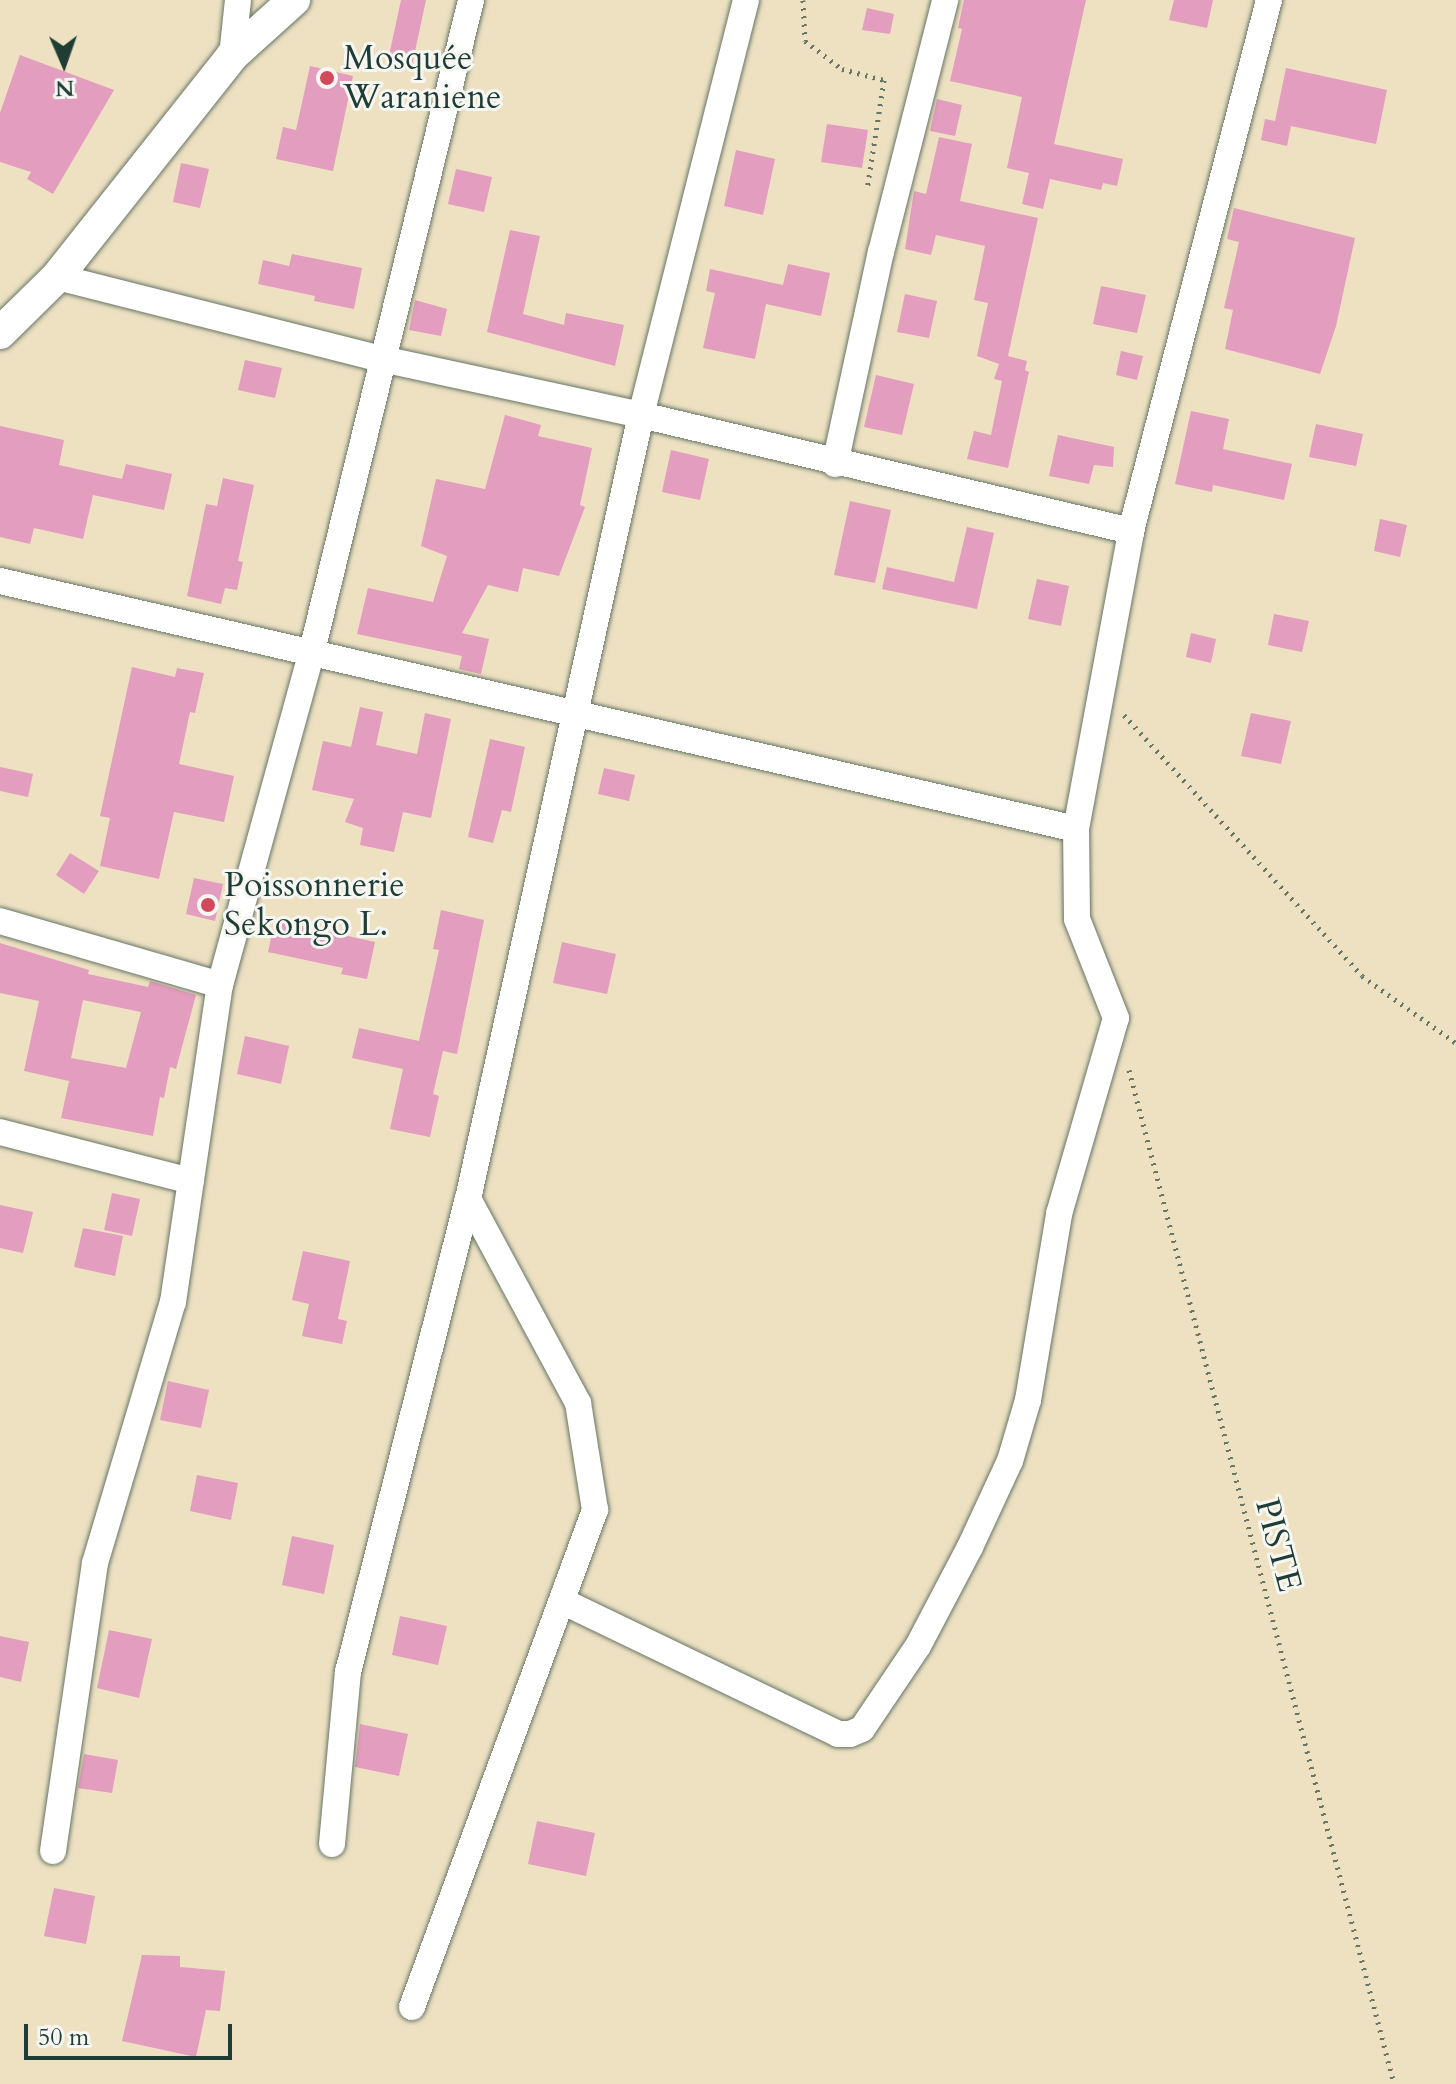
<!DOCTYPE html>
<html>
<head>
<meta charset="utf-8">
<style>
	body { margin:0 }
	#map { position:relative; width:1456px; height:2084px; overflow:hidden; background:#ede1c2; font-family:Cardo,serif }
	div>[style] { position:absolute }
	.building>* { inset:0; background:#e39dbe }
	.path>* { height:5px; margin-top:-2.5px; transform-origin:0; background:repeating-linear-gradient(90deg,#677666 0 2px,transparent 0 8px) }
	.roads { filter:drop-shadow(0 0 2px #677666) drop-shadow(0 0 2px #677666) }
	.minor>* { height:26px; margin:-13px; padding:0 13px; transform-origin:13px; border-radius:13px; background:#fff }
	.tertiary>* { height:32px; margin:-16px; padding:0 16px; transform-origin:16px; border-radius:16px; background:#fff }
	.dots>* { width:22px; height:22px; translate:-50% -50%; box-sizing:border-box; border:4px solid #f6f6f2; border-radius:50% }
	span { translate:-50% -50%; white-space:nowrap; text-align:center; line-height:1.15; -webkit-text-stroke:6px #f6f6f2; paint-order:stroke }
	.poi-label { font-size:34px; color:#1f3d34 }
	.left { translate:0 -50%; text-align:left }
	.street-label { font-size:34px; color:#1f3d34 }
	.north { position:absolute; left:24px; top:24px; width:80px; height:80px; -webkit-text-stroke:6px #f6f6f2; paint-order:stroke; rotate:178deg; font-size:22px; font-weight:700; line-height:32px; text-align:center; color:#1f3d34 }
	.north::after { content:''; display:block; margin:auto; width:28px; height:36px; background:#1f3d34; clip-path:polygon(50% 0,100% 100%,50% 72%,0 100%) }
	.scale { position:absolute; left:24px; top:2024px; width:208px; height:36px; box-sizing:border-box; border:4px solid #1f3d34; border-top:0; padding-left:10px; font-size:24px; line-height:28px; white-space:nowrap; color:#1f3d34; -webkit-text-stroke:6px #f6f6f2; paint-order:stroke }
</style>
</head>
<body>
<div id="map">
	<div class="building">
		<div style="clip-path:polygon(401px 0,426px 0,411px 70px,387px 65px)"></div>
		<div style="clip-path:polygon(964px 0,1086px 0,1054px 144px,1123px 159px,1117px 186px,1103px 183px,1101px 190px,1050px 179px,1043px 209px,1022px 204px,1029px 173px,1007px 168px,1022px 97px,950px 81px,962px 29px,958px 28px)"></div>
		<div style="clip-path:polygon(1174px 0,1213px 0,1207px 28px,1169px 20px)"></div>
		<div style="clip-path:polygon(867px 8px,894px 14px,890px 34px,862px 30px)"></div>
		<div style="clip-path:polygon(20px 55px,114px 90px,53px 194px,27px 179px,31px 172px,0 162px,0 113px)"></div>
		<div style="clip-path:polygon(310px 66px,353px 76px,333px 171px,276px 159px,283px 127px,296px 130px)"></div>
		<div style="clip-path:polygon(1286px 68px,1387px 90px,1376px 144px,1291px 126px,1287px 146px,1261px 140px,1265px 119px,1275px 121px)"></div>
		<div style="clip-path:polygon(937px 99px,962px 105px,955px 136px,930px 131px)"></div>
		<div style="clip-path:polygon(827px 124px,868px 130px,862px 168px,821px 162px)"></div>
		<div style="clip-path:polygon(939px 137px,972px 144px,960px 201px,1038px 218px,1008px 356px,1027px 361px,1025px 370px,1029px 372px,1008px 468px,967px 459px,974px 431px,991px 435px,1002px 381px,994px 379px,999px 364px,977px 356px,988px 303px,974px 300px,985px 246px,936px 235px,931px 255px,905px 249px,914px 191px,926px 194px)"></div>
		<div style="clip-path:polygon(736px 150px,775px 159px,763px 215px,724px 206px)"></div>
		<div style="clip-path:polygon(181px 163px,209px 169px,200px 208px,173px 202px)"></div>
		<div style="clip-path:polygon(456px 169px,492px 177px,484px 212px,448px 204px)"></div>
		<div style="clip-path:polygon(1234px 208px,1355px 238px,1336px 326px,1320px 374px,1225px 349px,1233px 310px,1224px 308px,1239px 242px,1227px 239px)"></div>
		<div style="clip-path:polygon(510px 230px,540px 236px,523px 314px,564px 325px,566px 313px,624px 325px,615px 366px,487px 332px)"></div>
		<div style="clip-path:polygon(292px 254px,362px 268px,354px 309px,314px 301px,315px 296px,258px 284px,263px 260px,289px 266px)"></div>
		<div style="clip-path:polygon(788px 264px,830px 273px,821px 316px,766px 304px,755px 359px,703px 348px,715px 293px,706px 291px,710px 269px,783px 285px)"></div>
		<div style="clip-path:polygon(1101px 286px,1146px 295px,1137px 333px,1093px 324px)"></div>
		<div style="clip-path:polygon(905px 294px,937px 301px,929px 338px,897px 332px)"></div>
		<div style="clip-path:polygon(415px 300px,447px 309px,441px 336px,409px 330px)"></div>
		<div style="clip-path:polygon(1121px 351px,1143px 356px,1137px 380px,1116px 375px)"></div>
		<div style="clip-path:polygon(245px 360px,282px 368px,275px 398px,238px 390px)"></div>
		<div style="clip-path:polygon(876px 375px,914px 384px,902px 435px,864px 427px)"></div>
		<div style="clip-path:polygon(1191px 411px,1229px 419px,1223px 449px,1292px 464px,1284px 500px,1213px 485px,1212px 492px,1175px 484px)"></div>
		<div style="clip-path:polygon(505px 415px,541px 425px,538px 436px,592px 448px,580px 505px,585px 507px,559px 576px,523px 568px,518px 592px,488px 585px,462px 633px,489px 639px,481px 674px,459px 669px,462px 656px,357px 634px,368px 588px,433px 602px,447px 556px,421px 546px,436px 479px,485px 489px)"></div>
		<div style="clip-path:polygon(1316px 424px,1363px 434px,1356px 466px,1309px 457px)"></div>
		<div style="clip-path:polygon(0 426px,64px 440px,59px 465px,122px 479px,126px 464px,172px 474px,164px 510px,93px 495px,83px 539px,34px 528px,30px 544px,0 537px)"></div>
		<div style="clip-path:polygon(1058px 435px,1114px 447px,1113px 467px,1094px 465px,1089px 484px,1049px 476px)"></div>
		<div style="clip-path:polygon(671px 450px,709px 459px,700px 500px,662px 492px)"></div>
		<div style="clip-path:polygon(223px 478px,254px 485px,238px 561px,243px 562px,237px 590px,225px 588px,221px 604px,187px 596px,206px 504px,217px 506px)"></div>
		<div style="clip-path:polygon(850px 501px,891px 510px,875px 583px,834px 575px)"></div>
		<div style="clip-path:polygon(1380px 519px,1407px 525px,1400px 557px,1374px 551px)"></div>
		<div style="clip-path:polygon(967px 527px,994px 533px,977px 609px,882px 589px,887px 567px,954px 582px)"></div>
		<div style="clip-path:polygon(1037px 579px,1069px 586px,1061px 626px,1028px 619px)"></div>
		<div style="clip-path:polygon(1274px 614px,1309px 621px,1302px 652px,1268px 645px)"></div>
		<div style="clip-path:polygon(1191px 633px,1216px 639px,1211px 663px,1186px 657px)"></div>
		<div style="clip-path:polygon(132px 667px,175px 677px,177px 668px,204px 673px,195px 713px,190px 712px,179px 764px,234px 776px,224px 822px,174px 812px,159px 879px,100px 866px,110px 818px,100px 816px)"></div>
		<div style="clip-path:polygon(360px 707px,383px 712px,376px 745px,417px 754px,425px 713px,451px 719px,431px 818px,403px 812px,394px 852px,360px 845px,363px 828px,345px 822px,354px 799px,312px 790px,323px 741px,351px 747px)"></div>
		<div style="clip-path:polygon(1251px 713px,1291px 721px,1281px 764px,1241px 756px)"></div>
		<div style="clip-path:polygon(490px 739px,525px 747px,511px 812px,502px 810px,493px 843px,468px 837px)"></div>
		<div style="clip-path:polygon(0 767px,33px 774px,28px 797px,0 791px)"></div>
		<div style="clip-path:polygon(604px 768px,635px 775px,629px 801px,598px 794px)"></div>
		<div style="clip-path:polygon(70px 853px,99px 871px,84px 894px,56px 875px)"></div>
		<div style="clip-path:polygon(194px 878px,223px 884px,215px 921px,186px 914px)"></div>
		<div style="clip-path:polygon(441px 910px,484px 920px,457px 1054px,443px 1051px,433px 1094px,439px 1096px,430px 1137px,390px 1129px,403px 1069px,352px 1058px,359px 1028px,419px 1041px,439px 950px,433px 949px)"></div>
		<div style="clip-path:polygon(275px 920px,375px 942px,367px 979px,341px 974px,343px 968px,268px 952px)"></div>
		<div style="clip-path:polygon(562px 942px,616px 954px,607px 994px,553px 983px)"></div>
		<div style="clip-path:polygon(evenodd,0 943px,89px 970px,88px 974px,148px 987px,150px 981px,196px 995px,176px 1069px,170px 1067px,164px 1098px,160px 1097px,153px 1136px,61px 1118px,69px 1081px,24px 1071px,39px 1001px,0 993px,0 943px,83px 1000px,141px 1012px,126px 1068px,71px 1058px,83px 1000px)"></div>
		<div style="clip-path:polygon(245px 1036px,289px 1046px,281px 1084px,237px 1074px)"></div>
		<div style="clip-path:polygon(112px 1193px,140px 1199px,132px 1236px,104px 1230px)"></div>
		<div style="clip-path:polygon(0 1205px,33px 1212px,23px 1253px,0 1248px)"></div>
		<div style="clip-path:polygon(83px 1228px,123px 1236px,115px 1276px,74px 1267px)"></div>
		<div style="clip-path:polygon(303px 1251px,350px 1261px,338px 1319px,347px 1321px,342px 1344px,302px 1336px,309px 1304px,292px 1300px)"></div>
		<div style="clip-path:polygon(168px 1381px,209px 1390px,201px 1428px,160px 1420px)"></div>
		<div style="clip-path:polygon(197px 1475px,238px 1483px,231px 1520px,190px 1511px)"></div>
		<div style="clip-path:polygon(292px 1536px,334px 1545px,324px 1594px,282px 1585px)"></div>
		<div style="clip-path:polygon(400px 1616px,447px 1626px,438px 1665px,392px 1655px)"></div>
		<div style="clip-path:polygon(109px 1630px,152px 1639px,139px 1698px,97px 1688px)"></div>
		<div style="clip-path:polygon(0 1636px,29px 1642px,21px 1682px,0 1677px)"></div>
		<div style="clip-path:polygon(360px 1724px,408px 1734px,399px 1776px,355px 1767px)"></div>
		<div style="clip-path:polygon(84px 1754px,118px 1760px,112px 1793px,78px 1788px)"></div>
		<div style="clip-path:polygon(537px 1821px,595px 1833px,586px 1876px,528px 1864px)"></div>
		<div style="clip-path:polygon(54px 1888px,95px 1896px,86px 1944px,44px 1936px)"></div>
		<div style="clip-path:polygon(142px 1955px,180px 1956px,180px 1967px,225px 1971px,220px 2011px,206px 2010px,196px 2057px,122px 2041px)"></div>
	</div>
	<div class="path">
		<div style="left:803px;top:0;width:41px;rotate:87.2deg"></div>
		<div style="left:805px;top:41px;width:46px;rotate:37.1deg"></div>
		<div style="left:842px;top:69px;width:43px;rotate:14.7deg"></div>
		<div style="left:884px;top:80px;width:111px;rotate:98.8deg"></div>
		<div style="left:1124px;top:715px;width:353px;rotate:47.6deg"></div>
		<div style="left:1362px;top:976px;width:115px;rotate:35.5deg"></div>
		<div style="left:1129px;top:1070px;width:1048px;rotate:75.35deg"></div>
	</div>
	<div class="roads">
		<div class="minor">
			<div style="left:232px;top:56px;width:56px;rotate:-83.9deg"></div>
			<div style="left:57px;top:277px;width:335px;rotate:14.2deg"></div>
			<div style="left:382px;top:359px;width:265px;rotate:12.2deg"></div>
			<div style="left:641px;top:415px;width:504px;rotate:13.32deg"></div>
			<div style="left:835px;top:464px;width:217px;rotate:-77.8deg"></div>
			<div style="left:881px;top:252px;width:260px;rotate:-75.7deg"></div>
			<div style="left:0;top:581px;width:1104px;rotate:12.98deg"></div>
			<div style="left:0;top:921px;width:229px;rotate:16.2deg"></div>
			<div style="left:0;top:1132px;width:197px;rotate:14.4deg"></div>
			<div style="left:564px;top:1602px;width:304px;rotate:25.7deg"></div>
			<div style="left:838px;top:1734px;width:12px"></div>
			<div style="left:850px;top:1734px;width:13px;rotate:-23deg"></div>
			<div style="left:862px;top:1729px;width:100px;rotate:-56deg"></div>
			<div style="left:918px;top:1646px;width:112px;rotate:-62.3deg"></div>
			<div style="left:970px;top:1547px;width:95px;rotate:-65.1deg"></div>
			<div style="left:1010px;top:1461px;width:64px;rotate:-73.6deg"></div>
			<div style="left:1028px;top:1400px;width:189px;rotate:-80.5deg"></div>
			<div style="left:1059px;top:1214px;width:204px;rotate:-73.8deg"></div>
			<div style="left:1116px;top:1018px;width:106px;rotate:-111.5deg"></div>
			<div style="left:1077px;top:919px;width:90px;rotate:-90.6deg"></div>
			<div style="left:1076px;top:829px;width:303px;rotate:-79.5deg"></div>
			<div style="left:1131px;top:531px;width:549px;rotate:-75.43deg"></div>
			<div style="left:332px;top:1844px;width:173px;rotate:-84.7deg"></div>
			<div style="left:348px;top:1672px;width:488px;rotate:-75.8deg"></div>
			<div style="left:468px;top:1199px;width:803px;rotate:-77.56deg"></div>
			<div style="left:641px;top:415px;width:428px;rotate:-75.8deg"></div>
			<div style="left:53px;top:1851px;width:291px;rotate:-81.7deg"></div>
			<div style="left:95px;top:1563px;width:272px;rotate:-73.4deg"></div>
			<div style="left:173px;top:1302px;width:320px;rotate:-81.6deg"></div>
			<div style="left:220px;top:985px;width:342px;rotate:-74.6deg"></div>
			<div style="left:311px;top:655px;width:674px;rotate:-76.27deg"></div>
			<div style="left:412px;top:2007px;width:530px;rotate:-69.79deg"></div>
			<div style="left:595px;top:1510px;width:108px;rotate:-99deg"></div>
			<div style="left:578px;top:1403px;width:232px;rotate:-118.3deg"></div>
		</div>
		<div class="tertiary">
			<div style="left:0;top:333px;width:80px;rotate:-44.5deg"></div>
			<div style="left:57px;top:277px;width:282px;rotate:-51.6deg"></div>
			<div style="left:232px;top:56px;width:84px;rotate:-42.1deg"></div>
		</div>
	</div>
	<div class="dots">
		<div style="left:327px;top:78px;background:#d1495b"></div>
		<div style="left:208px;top:905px;background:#d1495b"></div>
	</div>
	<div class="poi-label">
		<span class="left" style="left:343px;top:78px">Mosquée<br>Waraniene</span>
		<span class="left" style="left:224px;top:905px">Poissonnerie<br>Sekongo L.</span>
	</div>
	<div class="street-label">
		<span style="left:1278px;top:1545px;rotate:75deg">PISTE</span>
	</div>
	<div class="north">N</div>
	<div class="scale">50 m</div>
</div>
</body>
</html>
